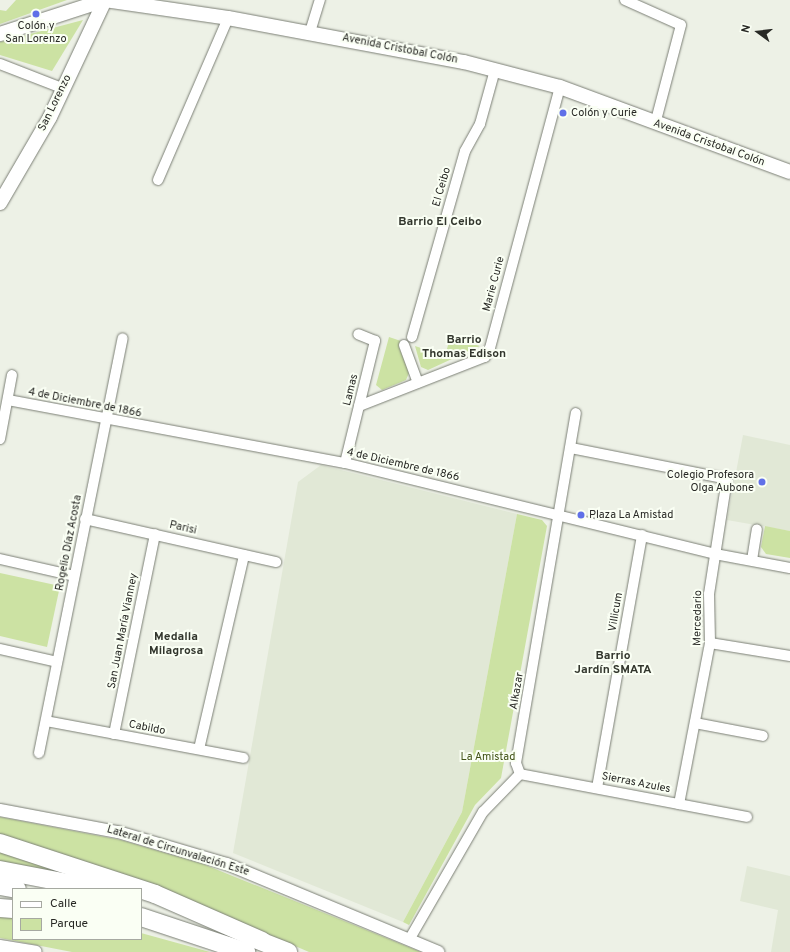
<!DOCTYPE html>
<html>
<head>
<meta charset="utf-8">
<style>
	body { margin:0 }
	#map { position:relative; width:790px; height:952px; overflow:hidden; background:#edf1e6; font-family:Overpass,sans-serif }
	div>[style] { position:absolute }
	.built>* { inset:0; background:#e1e8d6 }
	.green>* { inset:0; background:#cce2a3 }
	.roads { filter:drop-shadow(0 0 1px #7b7f75) drop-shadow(0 0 1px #7b7f75) }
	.minor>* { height:10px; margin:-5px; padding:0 5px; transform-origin:5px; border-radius:5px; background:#fff }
	.tertiary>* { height:12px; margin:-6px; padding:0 6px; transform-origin:6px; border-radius:6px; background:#fff }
	.secondary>* { height:14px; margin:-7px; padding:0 7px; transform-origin:7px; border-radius:7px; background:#fff }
	.motorway>* { height:18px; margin:-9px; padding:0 9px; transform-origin:9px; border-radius:9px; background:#fff }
	.dots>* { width:11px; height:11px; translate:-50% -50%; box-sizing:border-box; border:2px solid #fafff4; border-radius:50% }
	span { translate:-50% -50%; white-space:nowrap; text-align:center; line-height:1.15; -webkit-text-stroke:4px #fafff4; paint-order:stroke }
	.poi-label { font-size:11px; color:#282925 }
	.left { translate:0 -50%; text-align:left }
	.right { translate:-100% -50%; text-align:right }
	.street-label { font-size:11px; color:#282925 }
	.park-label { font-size:11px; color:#415216 }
	.neighbourhood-label { font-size:12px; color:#32362d; font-weight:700 }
	.legend { position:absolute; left:12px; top:888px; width:130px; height:52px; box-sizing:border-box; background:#fafff4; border:1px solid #a6a9a1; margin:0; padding:5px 7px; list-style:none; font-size:12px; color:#282925 }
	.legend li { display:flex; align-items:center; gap:8px; height:20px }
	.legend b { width:20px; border:1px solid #a6a9a1 }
	.north { position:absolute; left:738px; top:12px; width:40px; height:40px; -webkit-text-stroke:3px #fafff4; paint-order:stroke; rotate:285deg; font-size:11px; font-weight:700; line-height:16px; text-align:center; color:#282925 }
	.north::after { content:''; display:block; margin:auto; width:14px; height:18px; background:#282925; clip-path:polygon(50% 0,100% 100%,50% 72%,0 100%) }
</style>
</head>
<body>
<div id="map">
	<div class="built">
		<div style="clip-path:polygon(743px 435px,790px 445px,790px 531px,727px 520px)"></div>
		<div style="clip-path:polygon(321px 465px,517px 514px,462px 812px,403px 922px,233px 853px,298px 482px)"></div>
		<div style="clip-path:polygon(747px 866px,790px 876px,790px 952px,771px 952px,778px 910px,740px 901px)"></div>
	</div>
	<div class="green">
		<div style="clip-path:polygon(16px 0,67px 0,0 24px,0 10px,6px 11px)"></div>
		<div style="clip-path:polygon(83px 20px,52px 71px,0 55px,0 42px)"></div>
		<div style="clip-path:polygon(389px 337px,401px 341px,399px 347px,409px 373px,406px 380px,382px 390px,376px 385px)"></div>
		<div style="clip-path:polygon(450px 338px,480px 346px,428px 370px,421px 367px,415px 346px,445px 356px)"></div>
		<div style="clip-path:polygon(517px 514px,542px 520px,547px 526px,501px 778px,475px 805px,409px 925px,403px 922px,462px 812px)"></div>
		<div style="clip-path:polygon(765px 526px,790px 531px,790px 558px,766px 554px,761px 547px)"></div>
		<div style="clip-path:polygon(0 573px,60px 586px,47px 647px,0 636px)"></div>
		<div style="clip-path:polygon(0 817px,121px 840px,203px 864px,421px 952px,309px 952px,184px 898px,0 837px)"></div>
		<div style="clip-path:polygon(0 847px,72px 875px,0 861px)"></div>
		<div style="clip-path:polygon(0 915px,13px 916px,13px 939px,141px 939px,141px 933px,210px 952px,72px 952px,0 938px)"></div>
	</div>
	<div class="roads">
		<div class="minor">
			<div style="left:625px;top:0;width:61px;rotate:24.1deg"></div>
			<div style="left:681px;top:25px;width:102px;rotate:104.7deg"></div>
			<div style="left:310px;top:32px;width:34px;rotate:-73deg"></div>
			<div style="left:0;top:64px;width:66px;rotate:21.2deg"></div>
			<div style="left:158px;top:180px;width:176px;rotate:-66.6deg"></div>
			<div style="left:412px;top:337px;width:193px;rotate:-74.1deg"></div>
			<div style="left:465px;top:151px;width:31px;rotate:-61deg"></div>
			<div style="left:480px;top:124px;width:56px;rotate:-74.5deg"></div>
			<div style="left:404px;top:345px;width:40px;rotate:69.8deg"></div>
			<div style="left:8px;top:400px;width:343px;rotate:10.6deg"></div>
			<div style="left:345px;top:463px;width:381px;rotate:13.8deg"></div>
			<div style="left:715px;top:554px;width:76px;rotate:10.6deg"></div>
			<div style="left:359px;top:406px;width:135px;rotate:-21.3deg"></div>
			<div style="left:485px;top:357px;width:10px;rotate:-61deg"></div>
			<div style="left:490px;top:348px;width:270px;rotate:-75deg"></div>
			<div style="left:0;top:439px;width:65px;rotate:-79.4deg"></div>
			<div style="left:571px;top:448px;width:159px;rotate:11.2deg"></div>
			<div style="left:727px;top:479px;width:116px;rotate:98.9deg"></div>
			<div style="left:709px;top:594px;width:49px;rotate:88.8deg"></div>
			<div style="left:710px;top:643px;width:164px;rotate:100.9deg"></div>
			<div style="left:345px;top:463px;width:126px;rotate:-76.2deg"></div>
			<div style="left:375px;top:341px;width:18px;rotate:-158deg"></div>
			<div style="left:85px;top:519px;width:196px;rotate:12.7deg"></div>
			<div style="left:0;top:559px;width:76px;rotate:12.9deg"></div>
			<div style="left:752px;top:560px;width:31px;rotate:-81deg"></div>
			<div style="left:710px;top:643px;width:81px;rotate:9.2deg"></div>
			<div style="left:0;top:649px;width:58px;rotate:12.8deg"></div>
			<div style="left:46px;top:721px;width:201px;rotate:10.6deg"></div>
			<div style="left:695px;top:723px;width:69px;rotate:10.8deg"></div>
			<div style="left:114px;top:734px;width:204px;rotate:-78.4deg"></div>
			<div style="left:199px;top:749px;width:199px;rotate:-76.9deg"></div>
			<div style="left:39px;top:753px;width:423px;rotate:-78.6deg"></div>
			<div style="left:520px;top:774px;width:12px;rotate:-110deg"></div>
			<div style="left:516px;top:763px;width:355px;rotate:-80.3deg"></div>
			<div style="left:520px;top:774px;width:231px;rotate:10.7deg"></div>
			<div style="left:597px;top:788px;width:257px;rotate:-79.9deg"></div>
			<div style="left:409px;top:940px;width:148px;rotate:-60deg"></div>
			<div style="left:483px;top:812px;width:53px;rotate:-45.8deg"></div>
		</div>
		<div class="tertiary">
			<div style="left:0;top:810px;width:120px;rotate:10.6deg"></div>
			<div style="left:118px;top:832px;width:114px;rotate:16.4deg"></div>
			<div style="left:227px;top:864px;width:229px;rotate:22.6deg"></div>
			<div style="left:0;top:946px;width:36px;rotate:9deg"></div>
		</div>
		<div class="secondary">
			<div style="left:0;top:34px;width:110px;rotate:-17.9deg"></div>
			<div style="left:105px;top:0;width:124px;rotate:8.3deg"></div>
			<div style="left:228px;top:18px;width:240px;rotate:10.6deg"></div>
			<div style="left:464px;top:62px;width:99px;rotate:14.6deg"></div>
			<div style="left:560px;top:87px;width:245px;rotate:20.3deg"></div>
			<div style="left:0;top:203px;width:99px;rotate:-59.8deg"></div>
			<div style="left:50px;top:117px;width:129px;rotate:-64.8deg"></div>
		</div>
		<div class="motorway">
			<div style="left:0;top:843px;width:163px;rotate:18.2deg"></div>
			<div style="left:155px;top:894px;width:117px;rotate:23.7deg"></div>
			<div style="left:0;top:870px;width:101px;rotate:10.9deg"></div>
			<div style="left:0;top:886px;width:17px;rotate:10deg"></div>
			<div style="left:0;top:908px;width:13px;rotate:4deg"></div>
			<div style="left:141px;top:917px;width:111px;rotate:18.4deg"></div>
			<div style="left:250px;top:937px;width:41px;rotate:21.5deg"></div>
		</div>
	</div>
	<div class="dots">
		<div style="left:36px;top:14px;background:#6070e8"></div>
		<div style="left:563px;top:113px;background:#6070e8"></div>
		<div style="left:762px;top:482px;background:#6070e8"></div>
		<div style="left:581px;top:515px;background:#6070e8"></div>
	</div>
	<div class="poi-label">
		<span style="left:36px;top:33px">Colón y<br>San Lorenzo</span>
		<span class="left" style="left:571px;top:113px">Colón y Curie</span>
		<span class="right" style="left:754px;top:482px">Colegio Profesora<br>Olga Aubone</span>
		<span class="left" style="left:589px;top:515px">Plaza La Amistad</span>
	</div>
	<div class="street-label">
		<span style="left:400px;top:49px;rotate:11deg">Avenida Cristobal Colón</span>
		<span style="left:55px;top:103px;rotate:-64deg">San Lorenzo</span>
		<span style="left:709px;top:143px;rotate:20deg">Avenida Cristobal Colón</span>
		<span style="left:442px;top:187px;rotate:-74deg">El Ceibo</span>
		<span style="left:494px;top:284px;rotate:-75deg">Marie Curie</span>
		<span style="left:351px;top:390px;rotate:-76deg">Lamas</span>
		<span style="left:85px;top:403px;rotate:11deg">4 de Diciembre de 1866</span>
		<span style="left:403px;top:465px;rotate:13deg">4 de Diciembre de 1866</span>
		<span style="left:183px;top:528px;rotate:13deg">Parisi</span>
		<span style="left:69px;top:543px;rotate:-79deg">Rogelio Díaz Acosta</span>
		<span style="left:616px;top:612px;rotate:-80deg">Villicum</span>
		<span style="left:698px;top:618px;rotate:-89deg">Mercedario</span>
		<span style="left:123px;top:631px;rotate:-79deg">San Juan María Vianney</span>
		<span style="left:517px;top:691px;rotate:-80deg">Alkazar</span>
		<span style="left:147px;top:728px;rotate:11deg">Cabildo</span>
		<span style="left:636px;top:783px;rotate:11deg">Sierras Azules</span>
		<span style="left:178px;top:851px;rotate:17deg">Lateral de Circunvalación Este</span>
	</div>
	<div class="park-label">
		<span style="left:488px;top:757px">La Amistad</span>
	</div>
	<div class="neighbourhood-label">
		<span style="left:440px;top:223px">Barrio El Ceibo</span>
		<span style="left:464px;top:348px">Barrio<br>Thomas Edison</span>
		<span style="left:176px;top:645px">Medalla<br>Milagrosa</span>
		<span style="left:613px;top:664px">Barrio<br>Jardín SMATA</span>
	</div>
	<ul class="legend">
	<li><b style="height:5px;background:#fff"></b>Calle</li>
	<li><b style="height:11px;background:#cce2a3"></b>Parque</li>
	</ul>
	<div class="north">N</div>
</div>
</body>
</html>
